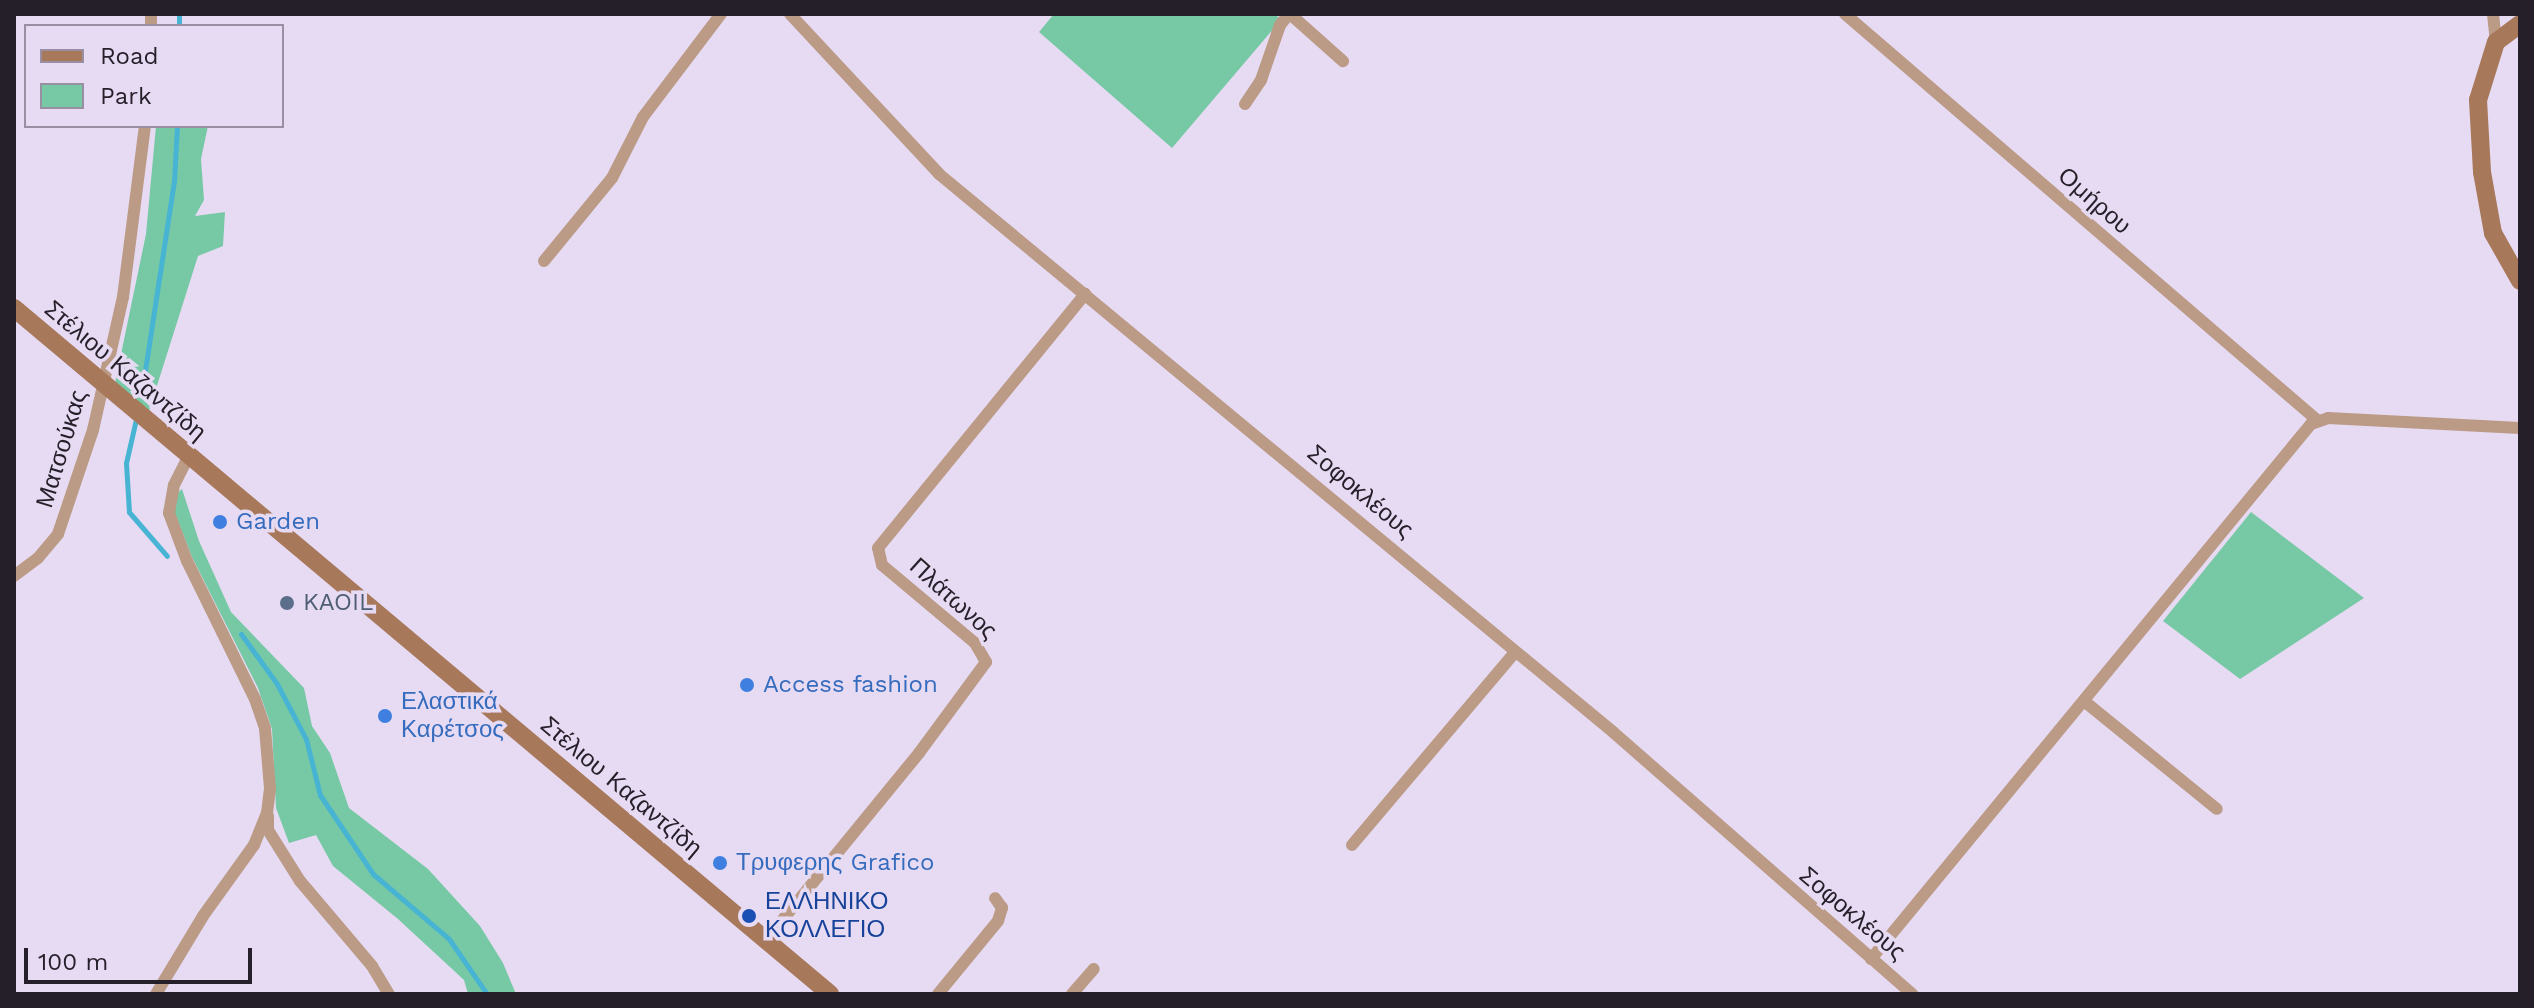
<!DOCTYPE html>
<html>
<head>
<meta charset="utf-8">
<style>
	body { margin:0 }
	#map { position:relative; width:2534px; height:1008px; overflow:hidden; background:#e7daf3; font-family:"Work Sans",sans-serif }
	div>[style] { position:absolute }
	.green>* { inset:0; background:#77c9a6 }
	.stream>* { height:5px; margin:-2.5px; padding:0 2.5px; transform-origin:2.5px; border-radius:2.5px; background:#48b4d3 }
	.street>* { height:12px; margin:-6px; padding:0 6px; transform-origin:6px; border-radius:6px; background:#bb9b86 }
	.secondary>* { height:18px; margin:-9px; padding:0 9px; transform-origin:9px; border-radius:9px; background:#a7785a }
	.dots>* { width:22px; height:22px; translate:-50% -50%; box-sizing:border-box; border:4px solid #e7daf3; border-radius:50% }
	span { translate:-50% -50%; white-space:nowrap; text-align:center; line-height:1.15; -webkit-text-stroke:7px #e7daf3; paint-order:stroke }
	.street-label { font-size:24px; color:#241f29 }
	.shop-label { font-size:24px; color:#366cbe }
	.left { translate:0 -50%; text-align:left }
	.service-label { font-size:24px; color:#4e5e75 }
	.transit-label { font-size:24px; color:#164399 }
	.frame { position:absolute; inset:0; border:16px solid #241f29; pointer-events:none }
	.legend { position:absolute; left:24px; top:24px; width:260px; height:104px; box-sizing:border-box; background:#e7daf3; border:2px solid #998fa2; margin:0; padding:10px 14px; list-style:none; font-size:24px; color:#241f29 }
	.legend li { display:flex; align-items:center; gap:16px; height:40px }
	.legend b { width:40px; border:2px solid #998fa2 }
	.scale { position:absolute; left:24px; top:948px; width:228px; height:36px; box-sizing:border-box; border:4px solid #241f29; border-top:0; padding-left:10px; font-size:24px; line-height:28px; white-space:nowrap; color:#241f29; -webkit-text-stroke:6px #e7daf3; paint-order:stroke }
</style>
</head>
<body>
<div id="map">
	<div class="green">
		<div style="clip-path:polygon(1054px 14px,1275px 14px,1281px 20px,1172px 148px,1039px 32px)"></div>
		<div style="clip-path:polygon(156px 126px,208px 126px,201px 159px,204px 200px,195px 216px,225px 212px,223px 246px,198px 256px,149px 411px,115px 383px,146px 234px)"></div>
		<div style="clip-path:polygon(182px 489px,199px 541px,231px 612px,304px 688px,312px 726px,330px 753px,349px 808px,428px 869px,480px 926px,503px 963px,516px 994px,468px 994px,464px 980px,398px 919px,333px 866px,316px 835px,289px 843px,276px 808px,272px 729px,258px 688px,192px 557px,174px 511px,175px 495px)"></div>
		<div style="clip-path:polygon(2251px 512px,2364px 598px,2240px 679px,2163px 621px)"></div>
	</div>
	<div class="stream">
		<div style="left:179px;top:14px;width:12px;rotate:90deg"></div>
		<div style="left:142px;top:390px;width:211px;rotate:-81.3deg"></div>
		<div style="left:174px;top:181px;width:55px;rotate:-86.9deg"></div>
		<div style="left:136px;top:419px;width:45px;rotate:102.8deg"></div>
		<div style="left:126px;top:463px;width:49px;rotate:86.5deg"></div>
		<div style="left:129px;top:512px;width:58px;rotate:49.2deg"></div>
		<div style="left:241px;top:634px;width:62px;rotate:54.2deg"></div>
		<div style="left:277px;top:684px;width:62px;rotate:62.2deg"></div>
		<div style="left:306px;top:739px;width:58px;rotate:76deg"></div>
		<div style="left:320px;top:795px;width:95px;rotate:56.1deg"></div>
		<div style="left:373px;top:874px;width:100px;rotate:40.5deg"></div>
		<div style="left:449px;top:939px;width:67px;rotate:55.4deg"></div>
	</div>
	<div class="street">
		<div style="left:790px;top:14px;width:219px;rotate:47deg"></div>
		<div style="left:939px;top:174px;width:875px;rotate:39.62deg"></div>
		<div style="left:1613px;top:732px;width:398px;rotate:41.2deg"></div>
		<div style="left:1290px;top:14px;width:71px;rotate:41.6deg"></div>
		<div style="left:1845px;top:14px;width:623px;rotate:40.7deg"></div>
		<div style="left:2493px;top:14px;width:28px;rotate:84deg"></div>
		<div style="left:151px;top:26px;width:12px;rotate:-90deg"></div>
		<div style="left:1245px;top:104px;width:29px;rotate:-56deg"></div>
		<div style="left:1261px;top:80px;width:58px;rotate:-70.9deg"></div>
		<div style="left:1280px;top:25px;width:14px;rotate:-51deg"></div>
		<div style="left:544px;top:261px;width:107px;rotate:-50.7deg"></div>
		<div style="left:612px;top:178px;width:68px;rotate:-63.1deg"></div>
		<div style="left:643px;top:117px;width:129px;rotate:-52.9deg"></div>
		<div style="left:14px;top:576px;width:30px;rotate:-37deg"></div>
		<div style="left:38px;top:558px;width:31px;rotate:-50deg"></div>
		<div style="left:58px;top:534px;width:110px;rotate:-71.4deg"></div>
		<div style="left:93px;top:430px;width:136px;rotate:-77.3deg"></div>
		<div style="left:123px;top:297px;width:172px;rotate:-82.7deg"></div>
		<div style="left:2084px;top:701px;width:171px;rotate:39.1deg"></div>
		<div style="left:268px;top:816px;width:14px;rotate:90deg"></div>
		<div style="left:268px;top:830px;width:60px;rotate:57.9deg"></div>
		<div style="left:300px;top:881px;width:111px;rotate:49.7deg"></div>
		<div style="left:372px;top:966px;width:33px;rotate:59deg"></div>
		<div style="left:1352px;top:845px;width:253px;rotate:-49.8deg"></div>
		<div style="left:766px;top:940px;width:242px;rotate:-50.7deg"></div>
		<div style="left:919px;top:753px;width:113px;rotate:-53.6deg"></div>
		<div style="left:986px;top:662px;width:22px;rotate:-120deg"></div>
		<div style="left:975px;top:643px;width:121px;rotate:-140deg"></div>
		<div style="left:882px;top:565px;width:17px;rotate:-103deg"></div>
		<div style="left:878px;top:548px;width:328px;rotate:-50.8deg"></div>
		<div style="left:1871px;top:959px;width:693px;rotate:-50.57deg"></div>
		<div style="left:2311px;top:424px;width:18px;rotate:-19deg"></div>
		<div style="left:2328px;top:418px;width:192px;rotate:3deg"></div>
		<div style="left:156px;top:994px;width:91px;rotate:-58.9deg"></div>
		<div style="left:203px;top:916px;width:87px;rotate:-54.3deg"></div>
		<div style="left:254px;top:845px;width:35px;rotate:-68deg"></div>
		<div style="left:267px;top:813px;width:25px;rotate:-83deg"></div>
		<div style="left:270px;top:788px;width:60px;rotate:-94.8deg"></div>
		<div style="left:265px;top:728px;width:31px;rotate:-109deg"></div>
		<div style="left:255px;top:699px;width:154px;rotate:-116.2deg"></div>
		<div style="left:187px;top:561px;width:51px;rotate:-110.6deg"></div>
		<div style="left:169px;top:513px;width:28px;rotate:-80deg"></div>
		<div style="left:174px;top:485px;width:33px;rotate:-63deg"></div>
		<div style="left:938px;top:994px;width:94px;rotate:-50.6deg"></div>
		<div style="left:998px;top:921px;width:14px;rotate:-73deg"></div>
		<div style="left:1002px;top:908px;width:12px;rotate:-125deg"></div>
		<div style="left:1072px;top:994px;width:33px;rotate:-49deg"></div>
	</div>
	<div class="secondary">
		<div style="left:2520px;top:24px;width:30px;rotate:143deg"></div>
		<div style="left:2496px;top:42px;width:61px;rotate:107.2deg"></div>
		<div style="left:2478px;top:100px;width:72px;rotate:86.8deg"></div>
		<div style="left:2482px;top:172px;width:62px;rotate:79.8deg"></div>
		<div style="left:2493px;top:233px;width:55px;rotate:60.6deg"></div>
		<div style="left:14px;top:308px;width:1066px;rotate:40.05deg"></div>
	</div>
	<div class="dots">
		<div style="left:220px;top:522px;background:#3f7fe0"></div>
		<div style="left:287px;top:603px;background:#5c6f8a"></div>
		<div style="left:747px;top:685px;background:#3f7fe0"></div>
		<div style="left:385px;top:716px;background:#3f7fe0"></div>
		<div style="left:720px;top:863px;background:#3f7fe0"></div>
		<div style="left:749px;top:916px;background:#1a4fb4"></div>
	</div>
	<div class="street-label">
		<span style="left:2094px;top:201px;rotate:41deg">Ομήρου</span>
		<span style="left:125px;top:371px;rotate:40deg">Στέλιου Καζαντζίδη</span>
		<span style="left:62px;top:449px;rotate:-73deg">Ματσούκας</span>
		<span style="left:1360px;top:492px;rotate:40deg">Σοφοκλέους</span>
		<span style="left:953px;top:599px;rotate:42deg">Πλάτωνος</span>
		<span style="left:621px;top:787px;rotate:40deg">Στέλιου Καζαντζίδη</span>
		<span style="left:1852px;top:914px;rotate:40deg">Σοφοκλέους</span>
	</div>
	<div class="shop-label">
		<span class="left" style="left:236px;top:522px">Garden</span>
		<span class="left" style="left:763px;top:685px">Access fashion</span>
		<span class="left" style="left:401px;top:716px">Ελαστικά<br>Καρέτσος</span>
		<span class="left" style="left:736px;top:863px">Τρυφερης Grafico</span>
	</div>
	<div class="service-label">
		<span class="left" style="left:303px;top:603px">KAOIL</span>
	</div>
	<div class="transit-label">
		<span class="left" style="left:765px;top:916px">ΕΛΛΗΝΙΚΟ<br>ΚΟΛΛΕΓΙΟ</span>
	</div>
	<div class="frame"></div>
	<ul class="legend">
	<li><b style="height:10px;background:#a7785a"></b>Road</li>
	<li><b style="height:22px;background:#77c9a6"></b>Park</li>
	</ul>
	<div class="scale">100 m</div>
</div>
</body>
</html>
